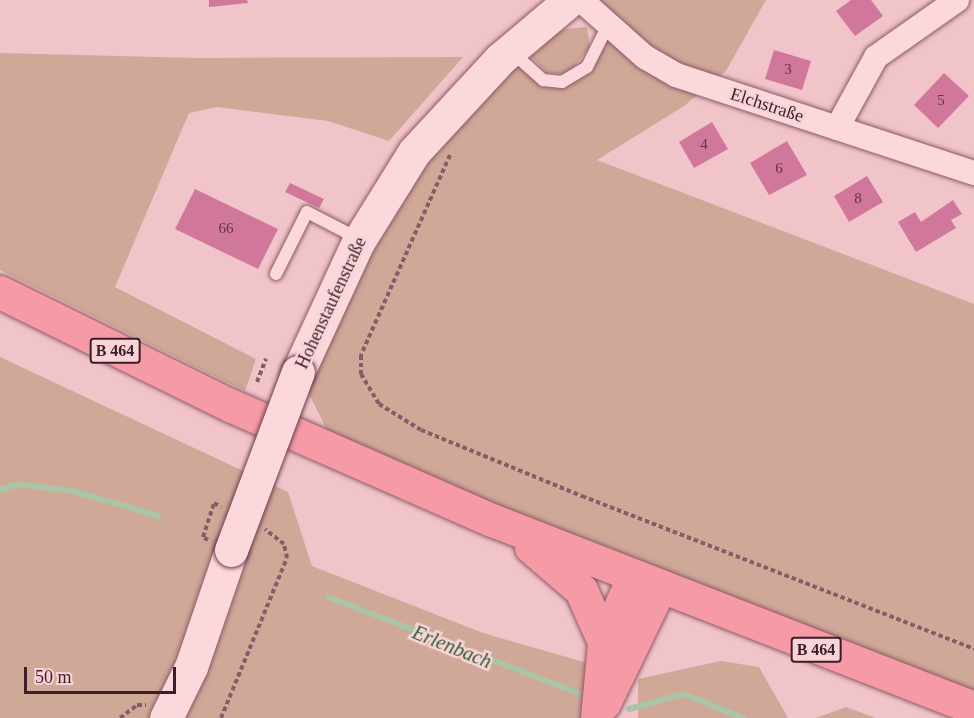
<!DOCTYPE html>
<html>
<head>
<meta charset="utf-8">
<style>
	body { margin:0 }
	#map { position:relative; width:974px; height:718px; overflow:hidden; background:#f1c4c9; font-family:Georgia,serif }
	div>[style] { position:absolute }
	.green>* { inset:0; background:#d0a897 }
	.stream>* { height:6px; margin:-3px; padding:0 3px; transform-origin:3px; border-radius:3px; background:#a9c4a6 }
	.building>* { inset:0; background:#d1779b }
	.path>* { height:4px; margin-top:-2px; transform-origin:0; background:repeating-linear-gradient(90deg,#8d5967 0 4.5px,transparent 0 7.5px) }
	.roads { filter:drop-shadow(0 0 2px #8d5967) drop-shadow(0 0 2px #8d5967) }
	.lane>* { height:12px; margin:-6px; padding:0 6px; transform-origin:6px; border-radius:6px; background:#fbd8dc }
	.street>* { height:24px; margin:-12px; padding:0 12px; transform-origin:12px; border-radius:12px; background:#fbd8dc }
	.secondary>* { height:33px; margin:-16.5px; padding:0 16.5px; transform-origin:16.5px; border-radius:16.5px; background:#fbd8dc }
	.primary>* { height:33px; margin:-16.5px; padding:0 16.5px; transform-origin:16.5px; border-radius:16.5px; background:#f69aa5 }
	.bridges { filter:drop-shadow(0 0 2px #6f3c4c) drop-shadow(0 0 2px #6f3c4c) }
	.secondary-bridge>* { height:33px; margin:-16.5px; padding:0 16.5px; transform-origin:16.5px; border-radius:16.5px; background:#fbd8dc }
	span { translate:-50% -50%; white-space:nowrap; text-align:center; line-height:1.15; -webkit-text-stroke:5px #f8d4d8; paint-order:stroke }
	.number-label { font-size:15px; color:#613445 }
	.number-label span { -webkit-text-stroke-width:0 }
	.shield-label span { padding:2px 4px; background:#f8d4d8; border:2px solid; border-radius:4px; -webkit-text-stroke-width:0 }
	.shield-label { font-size:16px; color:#3c1e28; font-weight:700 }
	.street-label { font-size:18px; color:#3c1e28 }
	.water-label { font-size:20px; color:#2c5c32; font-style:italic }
	.scale { position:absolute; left:24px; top:667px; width:152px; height:27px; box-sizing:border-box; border:3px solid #3c1e28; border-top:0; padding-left:8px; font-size:18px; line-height:21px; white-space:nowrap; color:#3c1e28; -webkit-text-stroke:4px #f8d4d8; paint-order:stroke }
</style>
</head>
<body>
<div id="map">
	<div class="green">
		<div style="clip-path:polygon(581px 0,766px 0,726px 71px,684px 106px,597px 160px,974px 304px,974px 708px,339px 454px,298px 372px,341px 276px,510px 49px,543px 80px,576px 75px,607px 26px)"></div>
		<div style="clip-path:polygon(587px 27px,590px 47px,568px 74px,547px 73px,525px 50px,556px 30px)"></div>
		<div style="clip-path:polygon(0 53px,196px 58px,463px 57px,389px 141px,328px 121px,217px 107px,189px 113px,115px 287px,256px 359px,245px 391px,0 270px)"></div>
		<div style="clip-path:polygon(0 357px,288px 492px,312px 566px,483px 633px,612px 670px,597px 718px,0 718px)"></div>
		<div style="clip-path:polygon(721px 661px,759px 667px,788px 718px,638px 718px,638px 679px)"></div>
		<div style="clip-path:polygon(846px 707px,876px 718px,816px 718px)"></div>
	</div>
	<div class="stream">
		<div style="left:0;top:490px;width:18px;rotate:-19deg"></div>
		<div style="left:17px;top:484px;width:56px;rotate:7.1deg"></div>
		<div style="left:73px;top:491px;width:89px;rotate:16.4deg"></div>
		<div style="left:328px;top:597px;width:268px;rotate:21deg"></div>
		<div style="left:629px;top:709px;width:57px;rotate:-15.3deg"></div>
		<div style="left:684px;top:694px;width:64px;rotate:22.1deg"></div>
	</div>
	<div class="building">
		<div style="clip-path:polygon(209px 0,247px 0,248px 3px,209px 7px)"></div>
		<div style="clip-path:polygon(851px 0,871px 0,883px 16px,855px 36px,836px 11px)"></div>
		<div style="clip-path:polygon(774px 50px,811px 61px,802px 90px,765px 79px)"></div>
		<div style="clip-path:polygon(944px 73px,969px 96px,938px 128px,914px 105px)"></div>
		<div style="clip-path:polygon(712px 122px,728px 149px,694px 168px,679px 142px)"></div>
		<div style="clip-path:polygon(787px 141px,807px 175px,769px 195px,750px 163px)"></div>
		<div style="clip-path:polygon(867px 176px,883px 202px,849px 222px,834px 196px)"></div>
		<div style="clip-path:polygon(290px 183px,324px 199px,319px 208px,285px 192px)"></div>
		<div style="clip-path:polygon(195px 189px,278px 229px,258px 269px,175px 229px)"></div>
		<div style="clip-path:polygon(953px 200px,962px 214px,951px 220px,956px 228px,916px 252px,898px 222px,915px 212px,921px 222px)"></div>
	</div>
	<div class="path">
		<div style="left:450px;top:155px;width:219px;rotate:114deg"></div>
		<div style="left:361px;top:355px;width:19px;rotate:90deg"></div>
		<div style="left:361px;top:374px;width:35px;rotate:59deg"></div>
		<div style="left:379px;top:404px;width:49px;rotate:31.8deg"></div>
		<div style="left:421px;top:430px;width:174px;rotate:22.3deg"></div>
		<div style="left:582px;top:496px;width:421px;rotate:21.3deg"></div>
		<div style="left:257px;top:382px;width:25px;rotate:-69deg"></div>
		<div style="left:208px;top:540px;width:6px;rotate:-149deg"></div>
		<div style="left:203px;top:537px;width:36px;rotate:-72deg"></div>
		<div style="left:214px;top:503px;width:8px;rotate:30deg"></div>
		<div style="left:120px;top:718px;width:21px;rotate:-37deg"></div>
		<div style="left:137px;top:705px;width:9px"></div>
		<div style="left:221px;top:718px;width:173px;rotate:-67.6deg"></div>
		<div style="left:287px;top:558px;width:14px;rotate:-102deg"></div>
		<div style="left:284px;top:544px;width:24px;rotate:-142deg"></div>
	</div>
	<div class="roads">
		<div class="lane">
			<div style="left:512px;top:52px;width:42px;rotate:42.1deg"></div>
			<div style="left:543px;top:80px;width:19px;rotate:6deg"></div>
			<div style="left:562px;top:82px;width:29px;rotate:-31deg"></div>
			<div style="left:587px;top:67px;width:47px;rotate:-63.4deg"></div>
			<div style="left:276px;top:274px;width:69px;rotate:-63.4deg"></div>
			<div style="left:307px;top:212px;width:59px;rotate:27.4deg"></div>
		</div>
		<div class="street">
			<div style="left:581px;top:0;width:86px;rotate:41.7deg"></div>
			<div style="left:645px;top:57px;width:36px;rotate:30deg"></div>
			<div style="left:676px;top:75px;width:314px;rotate:18.2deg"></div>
			<div style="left:837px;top:128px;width:81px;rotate:-61.2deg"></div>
			<div style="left:876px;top:57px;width:99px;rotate:-35.1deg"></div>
		</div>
		<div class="secondary">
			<div style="left:298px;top:372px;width:143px;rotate:-65.2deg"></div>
			<div style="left:358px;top:242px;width:106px;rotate:-58.1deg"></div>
			<div style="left:414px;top:152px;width:127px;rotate:-47.2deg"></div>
			<div style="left:500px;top:59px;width:92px;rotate:-40.1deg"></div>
			<div style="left:166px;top:718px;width:57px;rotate:-63.9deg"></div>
			<div style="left:191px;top:667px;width:124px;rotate:-71.1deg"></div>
		</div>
		<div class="primary">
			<div style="left:0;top:292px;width:258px;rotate:26.2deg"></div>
			<div style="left:232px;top:406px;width:284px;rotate:23.7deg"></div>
			<div style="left:492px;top:520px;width:517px;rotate:21.31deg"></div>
			<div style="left:531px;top:547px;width:66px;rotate:40.7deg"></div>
			<div style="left:581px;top:590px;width:57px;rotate:66.1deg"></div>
			<div style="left:604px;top:703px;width:127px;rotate:-64.2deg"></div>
			<div style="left:597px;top:718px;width:76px;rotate:-84.7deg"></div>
			<div style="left:604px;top:642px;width:70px;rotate:-65.6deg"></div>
		</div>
	</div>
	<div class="bridges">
		<div class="secondary-bridge">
			<div style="left:231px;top:550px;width:190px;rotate:-69.4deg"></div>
		</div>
	</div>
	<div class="number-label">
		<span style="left:788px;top:70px">3</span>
		<span style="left:941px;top:101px">5</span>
		<span style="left:704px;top:145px">4</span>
		<span style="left:779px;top:169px">6</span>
		<span style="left:858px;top:199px">8</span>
		<span style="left:226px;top:229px">66</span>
	</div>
	<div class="shield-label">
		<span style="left:115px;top:351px">B 464</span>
		<span style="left:816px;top:650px">B 464</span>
	</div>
	<div class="street-label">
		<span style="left:767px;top:105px;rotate:18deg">Elchstraße</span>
		<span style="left:331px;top:303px;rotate:-65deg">Hohenstaufenstraße</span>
	</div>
	<div class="water-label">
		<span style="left:452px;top:647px;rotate:22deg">Erlenbach</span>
	</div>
	<div class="scale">50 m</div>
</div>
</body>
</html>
